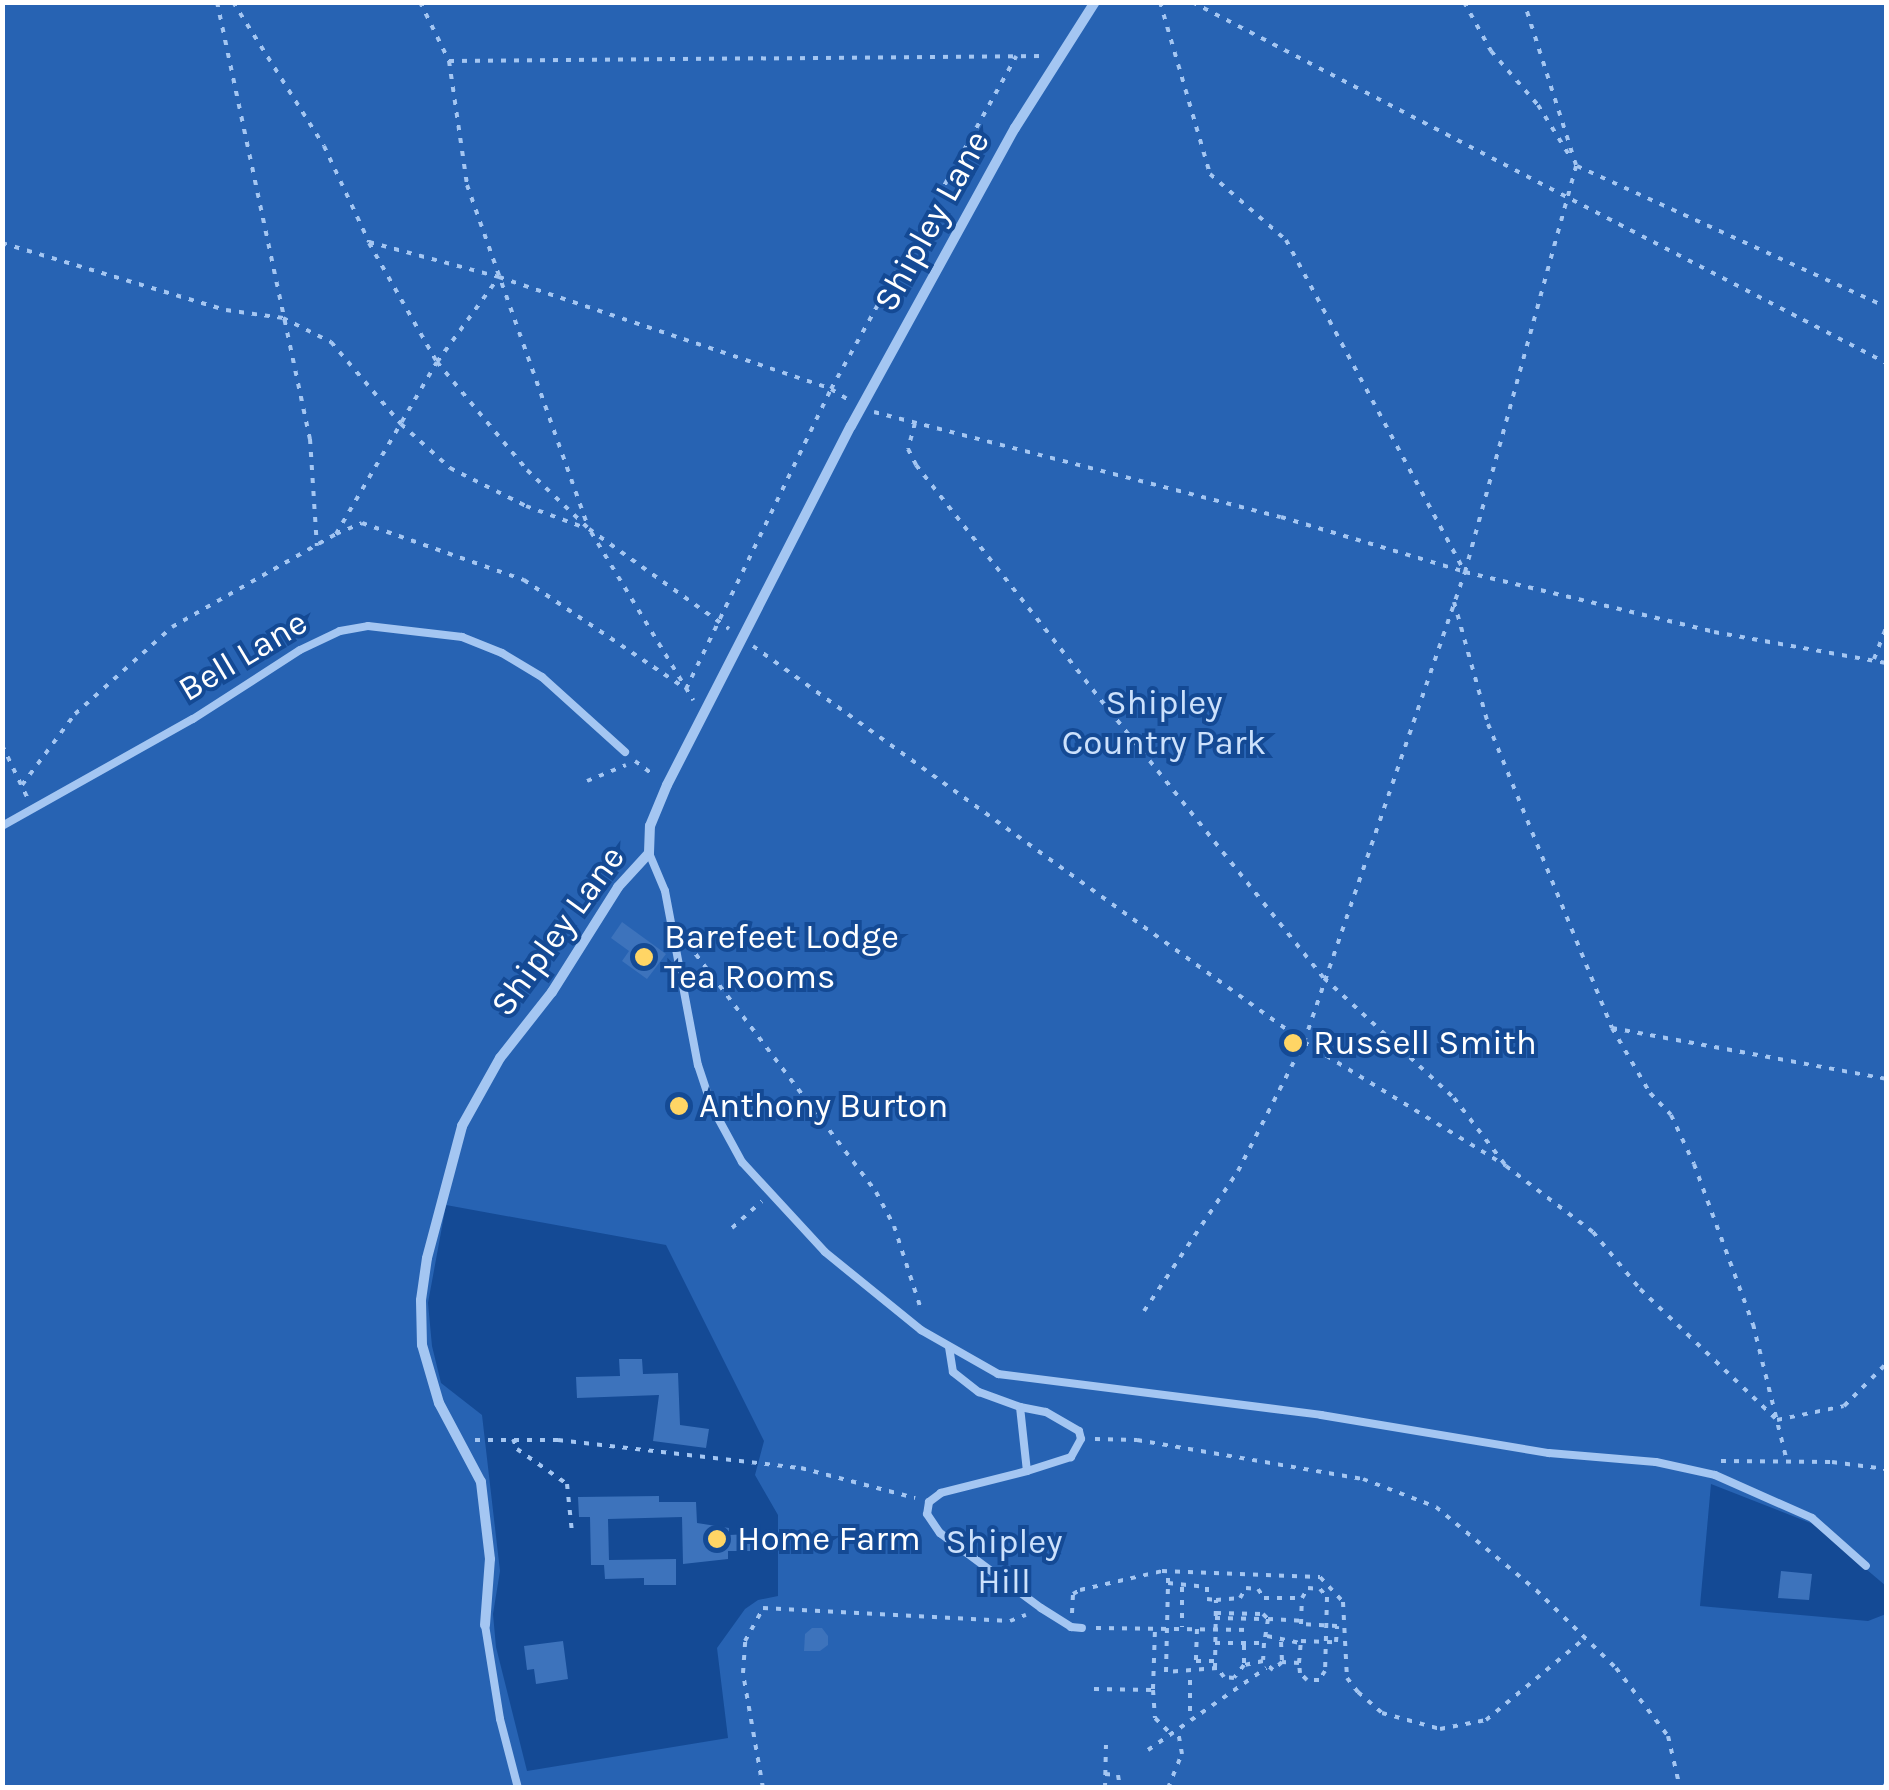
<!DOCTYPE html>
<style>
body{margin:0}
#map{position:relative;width:1889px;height:1790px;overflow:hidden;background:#144a95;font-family:Karla,sans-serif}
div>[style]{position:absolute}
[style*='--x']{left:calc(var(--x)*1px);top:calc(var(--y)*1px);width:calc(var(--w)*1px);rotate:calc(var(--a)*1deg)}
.green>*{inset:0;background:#2763b3}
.building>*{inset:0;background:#3d73bc}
.path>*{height:4px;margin-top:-2px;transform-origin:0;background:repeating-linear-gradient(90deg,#a4c6f2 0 5px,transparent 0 13px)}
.lane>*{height:8px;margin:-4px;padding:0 4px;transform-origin:4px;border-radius:4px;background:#a4c6f2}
.street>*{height:10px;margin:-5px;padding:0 5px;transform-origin:5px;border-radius:5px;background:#a4c6f2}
.dots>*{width:28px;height:28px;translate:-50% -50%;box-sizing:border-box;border:5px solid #144a95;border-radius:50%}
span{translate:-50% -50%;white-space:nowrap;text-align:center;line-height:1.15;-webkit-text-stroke:8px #144a95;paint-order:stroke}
.street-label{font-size:35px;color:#fff}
.park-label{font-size:35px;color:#cce1fc}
.poi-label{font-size:35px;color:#fff}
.left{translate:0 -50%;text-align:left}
.frame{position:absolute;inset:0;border:5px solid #fff;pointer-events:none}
</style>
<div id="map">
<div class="green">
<div style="clip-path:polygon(evenodd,3px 3px,1886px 3px,1886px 1586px,1813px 1524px,1711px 1484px,1700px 1606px,1868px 1621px,1886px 1614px,1886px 1787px,3px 1788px,3px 3px,446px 1205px,666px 1245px,764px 1441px,755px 1475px,778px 1515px,778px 1596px,758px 1600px,745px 1609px,717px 1648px,728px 1738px,527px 1771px,496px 1647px,493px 1614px,500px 1571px,482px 1415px,441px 1383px,432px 1346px,428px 1303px,446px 1205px)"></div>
</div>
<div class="building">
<div style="clip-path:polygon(622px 922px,666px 954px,647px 979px,622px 961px,629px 951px,611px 938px)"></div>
<div style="clip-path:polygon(619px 1359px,642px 1359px,643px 1374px,678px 1373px,680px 1425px,709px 1429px,706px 1448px,653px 1441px,659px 1395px,577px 1398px,576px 1377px,620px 1376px)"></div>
<div style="clip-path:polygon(659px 1496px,659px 1502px,696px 1502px,697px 1523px,729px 1528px,729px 1535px,751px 1534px,751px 1551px,728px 1551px,728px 1559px,683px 1564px,682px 1517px,608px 1519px,609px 1560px,676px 1559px,676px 1585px,644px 1585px,644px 1578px,605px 1579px,604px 1565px,591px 1565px,590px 1517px,579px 1517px,578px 1497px)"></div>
<div style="clip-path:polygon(1781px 1571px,1812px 1574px,1809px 1600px,1778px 1598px)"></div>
<div style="clip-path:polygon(812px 1628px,822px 1628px,828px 1636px,828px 1645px,820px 1651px,804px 1651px,805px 1634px)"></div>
<div style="clip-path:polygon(563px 1641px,568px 1679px,536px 1684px,534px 1669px,527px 1670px,524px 1646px)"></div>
</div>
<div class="path">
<div style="--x:217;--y:2;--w:447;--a:78"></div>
<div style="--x:310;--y:439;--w:107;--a:86.3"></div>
<div style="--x:233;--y:2;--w:170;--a:57.7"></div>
<div style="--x:324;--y:146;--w:106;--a:64.9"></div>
<div style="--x:369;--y:242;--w:135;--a:15.1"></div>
<div style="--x:499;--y:277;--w:350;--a:18.6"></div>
<div style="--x:831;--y:389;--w:19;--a:32"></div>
<div style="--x:420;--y:2;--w:66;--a:63.8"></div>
<div style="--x:449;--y:61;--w:125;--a:81.7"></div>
<div style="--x:467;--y:185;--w:360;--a:70.5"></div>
<div style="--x:1160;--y:2;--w:179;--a:73.8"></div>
<div style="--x:1210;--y:174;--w:101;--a:41"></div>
<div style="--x:1286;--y:240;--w:376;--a:61.7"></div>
<div style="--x:1192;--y:2;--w:782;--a:27.48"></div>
<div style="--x:1464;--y:2;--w:56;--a:61.1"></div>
<div style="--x:1491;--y:51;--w:72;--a:49"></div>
<div style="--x:1538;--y:105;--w:62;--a:58.1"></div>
<div style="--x:449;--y:61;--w:595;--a:-0.48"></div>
<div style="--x:1577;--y:166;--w:340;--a:24.5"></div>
<div style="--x:2;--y:243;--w:234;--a:16.7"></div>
<div style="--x:226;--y:310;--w:58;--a:8"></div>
<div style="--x:283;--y:318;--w:54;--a:26.6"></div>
<div style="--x:331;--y:342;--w:108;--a:49.5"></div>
<div style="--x:401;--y:424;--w:66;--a:41.9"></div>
<div style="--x:450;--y:468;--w:85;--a:26.6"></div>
<div style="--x:526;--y:506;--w:63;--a:20.4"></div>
<div style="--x:369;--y:243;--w:137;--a:60.3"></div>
<div style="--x:437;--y:362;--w:141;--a:50.2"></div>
<div style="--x:527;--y:470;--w:86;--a:43.6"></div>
<div style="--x:589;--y:529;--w:172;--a:35.5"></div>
<div style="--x:874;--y:412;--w:420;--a:14.5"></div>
<div style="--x:1281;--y:517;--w:192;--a:16.6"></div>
<div style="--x:1465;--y:572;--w:256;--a:13.5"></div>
<div style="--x:1714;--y:632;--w:175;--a:10.2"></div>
<div style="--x:915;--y:423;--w:27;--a:105"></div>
<div style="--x:908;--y:449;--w:18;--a:63"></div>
<div style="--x:916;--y:465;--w:312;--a:51.8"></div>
<div style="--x:1109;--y:710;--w:344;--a:51.3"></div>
<div style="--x:1324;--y:978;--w:177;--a:42.7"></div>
<div style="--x:1454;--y:1098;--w:86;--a:52.6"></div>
<div style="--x:1506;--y:1166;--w:109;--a:37.2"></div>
<div style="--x:1593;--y:1232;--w:74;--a:50.5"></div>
<div style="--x:1640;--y:1289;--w:190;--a:43.7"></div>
<div style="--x:1777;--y:1420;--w:68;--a:-11.8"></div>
<div style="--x:1844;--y:1406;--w:59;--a:-45"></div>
<div style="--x:591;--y:532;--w:197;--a:58.7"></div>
<div style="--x:336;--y:534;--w:28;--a:-23"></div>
<div style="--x:362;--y:523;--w:172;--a:19.4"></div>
<div style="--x:524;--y:580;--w:195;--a:33.9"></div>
<div style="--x:686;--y:689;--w:333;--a:-64.2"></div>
<div style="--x:831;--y:389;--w:381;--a:-60.9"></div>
<div style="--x:1454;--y:602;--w:127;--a:74.4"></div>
<div style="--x:1488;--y:724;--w:328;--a:67.8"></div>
<div style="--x:1612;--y:1028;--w:75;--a:59.7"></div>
<div style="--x:1650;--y:1093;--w:30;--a:46"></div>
<div style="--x:1671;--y:1115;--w:54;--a:64.9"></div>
<div style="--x:1694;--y:1164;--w:171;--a:69.8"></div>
<div style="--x:1753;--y:1324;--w:141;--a:76.1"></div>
<div style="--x:753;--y:646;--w:679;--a:35.7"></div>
<div style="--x:1304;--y:1042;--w:237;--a:31.5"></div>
<div style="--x:1874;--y:659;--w:33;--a:-69"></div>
<div style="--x:2;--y:745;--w:60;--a:64.3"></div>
<div style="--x:635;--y:761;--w:25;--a:37"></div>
<div style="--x:587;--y:781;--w:42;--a:-22.3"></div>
<div style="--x:22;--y:785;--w:89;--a:-53.3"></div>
<div style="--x:75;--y:714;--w:130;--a:-41.9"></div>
<div style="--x:172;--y:627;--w:189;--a:-29.6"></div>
<div style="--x:336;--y:534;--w:199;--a:-59.6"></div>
<div style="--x:437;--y:362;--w:105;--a:-53.9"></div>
<div style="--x:688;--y:944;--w:311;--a:52.8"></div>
<div style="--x:876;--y:1192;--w:38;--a:62"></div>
<div style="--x:894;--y:1226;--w:90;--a:72"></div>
<div style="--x:1612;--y:1028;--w:279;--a:10.5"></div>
<div style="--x:732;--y:1228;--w:40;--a:-42"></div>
<div style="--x:1144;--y:1311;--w:169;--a:-56.1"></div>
<div style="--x:1238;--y:1171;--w:145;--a:-62.9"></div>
<div style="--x:1304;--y:1042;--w:497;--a:-71.1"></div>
<div style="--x:1465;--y:572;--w:422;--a:-74.7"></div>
<div style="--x:1576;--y:165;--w:171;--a:-107.7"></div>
<div style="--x:513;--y:1439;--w:11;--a:68"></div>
<div style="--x:517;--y:1449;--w:61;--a:35"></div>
<div style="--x:567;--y:1484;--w:48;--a:84.1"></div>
<div style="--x:1095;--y:1439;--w:42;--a:1.4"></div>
<div style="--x:1137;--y:1440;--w:229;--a:9.8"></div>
<div style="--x:1363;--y:1479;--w:78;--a:21"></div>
<div style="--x:1436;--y:1507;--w:130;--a:39.7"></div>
<div style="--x:1536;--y:1590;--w:112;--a:44.3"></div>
<div style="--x:1616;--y:1668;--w:86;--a:52.6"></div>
<div style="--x:1668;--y:1736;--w:53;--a:77"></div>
<div style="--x:475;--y:1440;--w:83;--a:0"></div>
<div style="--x:558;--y:1440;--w:245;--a:6.6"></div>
<div style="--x:801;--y:1468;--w:118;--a:14.7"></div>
<div style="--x:1721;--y:1461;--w:111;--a:0.5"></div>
<div style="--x:1832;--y:1462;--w:54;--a:7.4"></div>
<div style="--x:1168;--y:1583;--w:39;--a:6"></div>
<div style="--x:1207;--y:1587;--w:12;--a:90"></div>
<div style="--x:1207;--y:1599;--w:9;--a:6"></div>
<div style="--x:1216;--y:1600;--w:24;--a:-5"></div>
<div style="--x:1240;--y:1598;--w:12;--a:-59"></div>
<div style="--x:1246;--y:1588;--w:12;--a:5"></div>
<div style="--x:1258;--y:1589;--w:11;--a:56"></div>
<div style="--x:1264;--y:1598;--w:38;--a:0"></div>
<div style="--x:1302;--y:1598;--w:12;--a:-59"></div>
<div style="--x:1308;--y:1588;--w:12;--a:5"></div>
<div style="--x:1320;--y:1589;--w:11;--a:49"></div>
<div style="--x:1327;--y:1597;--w:74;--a:91.5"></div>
<div style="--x:1325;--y:1671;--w:11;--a:124"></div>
<div style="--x:1319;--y:1680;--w:12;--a:180"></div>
<div style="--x:1307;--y:1680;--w:10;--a:-135"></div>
<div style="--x:1300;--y:1673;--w:10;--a:-96"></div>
<div style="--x:1299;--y:1663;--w:17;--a:-177"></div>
<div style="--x:1282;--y:1662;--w:12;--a:138"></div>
<div style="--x:1273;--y:1670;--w:13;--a:-138"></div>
<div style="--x:1263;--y:1661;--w:19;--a:168"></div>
<div style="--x:1244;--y:1665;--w:16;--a:128"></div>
<div style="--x:1234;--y:1678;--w:10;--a:-174"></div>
<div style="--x:1224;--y:1677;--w:11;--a:-128"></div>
<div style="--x:1217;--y:1668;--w:51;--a:175.5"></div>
<div style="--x:1166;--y:1672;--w:89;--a:-88.7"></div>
<div style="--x:1168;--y:1583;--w:10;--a:-90"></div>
<div style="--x:1182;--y:1587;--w:40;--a:90"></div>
<div style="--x:1072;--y:1613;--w:19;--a:-87"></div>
<div style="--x:1073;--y:1594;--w:8;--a:-30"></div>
<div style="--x:1080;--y:1590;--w:84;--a:-13"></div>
<div style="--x:1162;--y:1571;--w:158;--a:2.2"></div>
<div style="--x:1320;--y:1577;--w:34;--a:47"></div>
<div style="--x:1343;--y:1602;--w:76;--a:87"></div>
<div style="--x:1347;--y:1678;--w:18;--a:52"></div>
<div style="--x:1358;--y:1692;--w:32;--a:41"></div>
<div style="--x:1382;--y:1713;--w:60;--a:15.4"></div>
<div style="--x:1440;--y:1729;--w:47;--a:-11.1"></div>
<div style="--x:1486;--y:1720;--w:127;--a:-39.6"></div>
<div style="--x:1216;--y:1613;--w:47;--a:1.2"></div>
<div style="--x:1263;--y:1614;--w:7;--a:45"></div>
<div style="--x:1268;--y:1619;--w:24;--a:99"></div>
<div style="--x:1215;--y:1618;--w:48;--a:1.2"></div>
<div style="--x:1268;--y:1619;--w:33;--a:3"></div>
<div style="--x:1096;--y:1628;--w:155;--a:0.7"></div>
<div style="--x:1197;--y:1629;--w:32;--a:92"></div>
<div style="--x:1196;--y:1661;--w:19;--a:0"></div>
<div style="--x:1267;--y:1636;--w:35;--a:12"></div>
<div style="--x:1281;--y:1642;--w:20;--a:87"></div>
<div style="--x:1215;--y:1643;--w:49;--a:0"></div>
<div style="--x:1264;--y:1643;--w:17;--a:93"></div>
<div style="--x:1244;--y:1663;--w:20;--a:-90"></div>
<div style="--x:1299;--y:1663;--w:22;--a:-85"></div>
<div style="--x:1301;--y:1641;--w:35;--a:2"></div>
<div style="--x:1336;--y:1642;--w:16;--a:-86"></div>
<div style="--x:1337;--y:1626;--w:36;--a:-177"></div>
<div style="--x:1301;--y:1624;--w:26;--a:-88"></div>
<div style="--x:1215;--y:1668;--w:68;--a:-89.2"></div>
<div style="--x:1094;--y:1689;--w:59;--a:1"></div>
<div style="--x:1153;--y:1690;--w:28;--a:86"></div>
<div style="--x:1155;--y:1718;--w:23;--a:45"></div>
<div style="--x:1153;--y:1689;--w:60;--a:-88.1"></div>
<div style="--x:1190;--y:1711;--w:39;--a:-90"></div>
<div style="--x:1148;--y:1750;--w:144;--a:-34.8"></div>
<div style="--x:1105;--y:1774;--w:13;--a:4"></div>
<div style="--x:1118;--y:1775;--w:13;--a:81"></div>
<div style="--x:763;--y:1788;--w:117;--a:-99.9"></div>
<div style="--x:743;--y:1673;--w:32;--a:-86"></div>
<div style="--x:745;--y:1641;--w:38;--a:-61"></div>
<div style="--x:763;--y:1608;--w:247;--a:3"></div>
<div style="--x:1010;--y:1621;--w:17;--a:-21"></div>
<div style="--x:1105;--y:1788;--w:43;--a:-88.7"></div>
<div style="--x:1168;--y:1788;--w:37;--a:-68"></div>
<div style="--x:1182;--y:1754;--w:23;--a:-100"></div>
<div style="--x:1883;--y:1788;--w:5;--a:-53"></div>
</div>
<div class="lane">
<div style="--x:2;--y:826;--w:219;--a:-29.3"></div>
<div style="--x:193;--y:719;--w:127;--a:-32.8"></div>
<div style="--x:300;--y:650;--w:44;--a:-25.4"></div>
<div style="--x:340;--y:631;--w:28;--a:-10"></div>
<div style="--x:368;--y:626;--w:95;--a:6.7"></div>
<div style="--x:462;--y:637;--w:43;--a:21.8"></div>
<div style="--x:502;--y:653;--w:47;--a:31"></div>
<div style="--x:542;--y:677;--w:112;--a:42.1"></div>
<div style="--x:649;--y:853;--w:41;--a:67.2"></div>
<div style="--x:665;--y:891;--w:177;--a:79.3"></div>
<div style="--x:698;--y:1065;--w:44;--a:71.6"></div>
<div style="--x:712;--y:1107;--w:63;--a:61.4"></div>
<div style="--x:742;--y:1162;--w:122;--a:47.3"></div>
<div style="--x:825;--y:1252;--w:124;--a:39.1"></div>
<div style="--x:921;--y:1330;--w:89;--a:29.7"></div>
<div style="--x:998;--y:1374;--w:326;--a:7.2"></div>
<div style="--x:1321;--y:1415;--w:231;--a:9.5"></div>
<div style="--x:1549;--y:1453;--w:107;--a:4.8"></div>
<div style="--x:1656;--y:1462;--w:60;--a:12.4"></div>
<div style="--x:1715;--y:1475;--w:106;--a:23.9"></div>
<div style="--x:1812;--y:1518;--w:72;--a:41.6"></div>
<div style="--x:949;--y:1347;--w:25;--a:81"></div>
<div style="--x:953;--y:1372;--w:33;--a:38"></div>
<div style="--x:979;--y:1392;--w:44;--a:20.1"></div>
<div style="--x:1020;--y:1407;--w:64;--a:83.8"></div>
<div style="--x:1027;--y:1471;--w:89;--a:165.7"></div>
<div style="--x:941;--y:1493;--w:15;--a:143"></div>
<div style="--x:929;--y:1502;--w:12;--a:99"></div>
<div style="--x:927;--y:1514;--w:23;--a:56"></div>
<div style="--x:940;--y:1533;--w:126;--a:36.6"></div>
<div style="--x:1041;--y:1608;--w:36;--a:32"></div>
<div style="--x:1071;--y:1627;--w:11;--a:5"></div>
<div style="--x:1020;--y:1407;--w:26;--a:11"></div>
<div style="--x:1046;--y:1412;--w:38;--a:30"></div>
<div style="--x:1079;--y:1431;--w:8;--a:76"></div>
<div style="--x:1081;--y:1439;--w:21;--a:119"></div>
<div style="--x:1071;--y:1457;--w:46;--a:162.3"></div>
<div style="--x:485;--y:1625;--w:95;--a:80.9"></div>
<div style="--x:500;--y:1719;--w:71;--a:75.4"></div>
</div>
<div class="street">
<div style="--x:485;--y:1625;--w:66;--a:-85.7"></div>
<div style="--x:490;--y:1559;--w:78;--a:-96.7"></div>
<div style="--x:481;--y:1482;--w:89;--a:-118"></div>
<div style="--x:439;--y:1403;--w:60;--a:-106.3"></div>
<div style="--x:422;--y:1345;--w:45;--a:-91.3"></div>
<div style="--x:421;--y:1300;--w:42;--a:-81.9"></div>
<div style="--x:427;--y:1258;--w:137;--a:-75.1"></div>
<div style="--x:462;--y:1126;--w:78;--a:-60.8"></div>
<div style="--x:500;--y:1058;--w:84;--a:-51.8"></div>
<div style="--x:552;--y:992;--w:124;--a:-57.8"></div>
<div style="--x:618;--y:887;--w:46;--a:-47.6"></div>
<div style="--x:649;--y:853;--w:27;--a:-88"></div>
<div style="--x:650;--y:826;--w:44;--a:-67.5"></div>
<div style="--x:667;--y:785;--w:403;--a:-62.9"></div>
<div style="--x:851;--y:426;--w:340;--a:-61.2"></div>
<div style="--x:1015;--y:128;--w:149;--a:-57.6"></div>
</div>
<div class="dots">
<div style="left:644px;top:957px;background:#ffd565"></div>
<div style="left:1293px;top:1043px;background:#ffd565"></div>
<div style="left:679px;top:1106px;background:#ffd565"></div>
<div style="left:717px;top:1539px;background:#ffd565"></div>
</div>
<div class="street-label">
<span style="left:932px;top:221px;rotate:-61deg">Shipley Lane</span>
<span style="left:243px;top:656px;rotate:-31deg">Bell Lane</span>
<span style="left:558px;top:931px;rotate:-54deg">Shipley Lane</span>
</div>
<div class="park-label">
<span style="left:1164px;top:723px">Shipley<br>Country Park</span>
<span style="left:1004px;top:1562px">Shipley<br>Hill</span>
</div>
<div class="poi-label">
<span class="left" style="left:664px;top:957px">Barefeet Lodge<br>Tea Rooms</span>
<span class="left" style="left:1313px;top:1043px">Russell Smith</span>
<span class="left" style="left:699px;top:1106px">Anthony Burton</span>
<span class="left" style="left:737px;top:1539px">Home Farm</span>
</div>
<div class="frame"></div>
</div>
